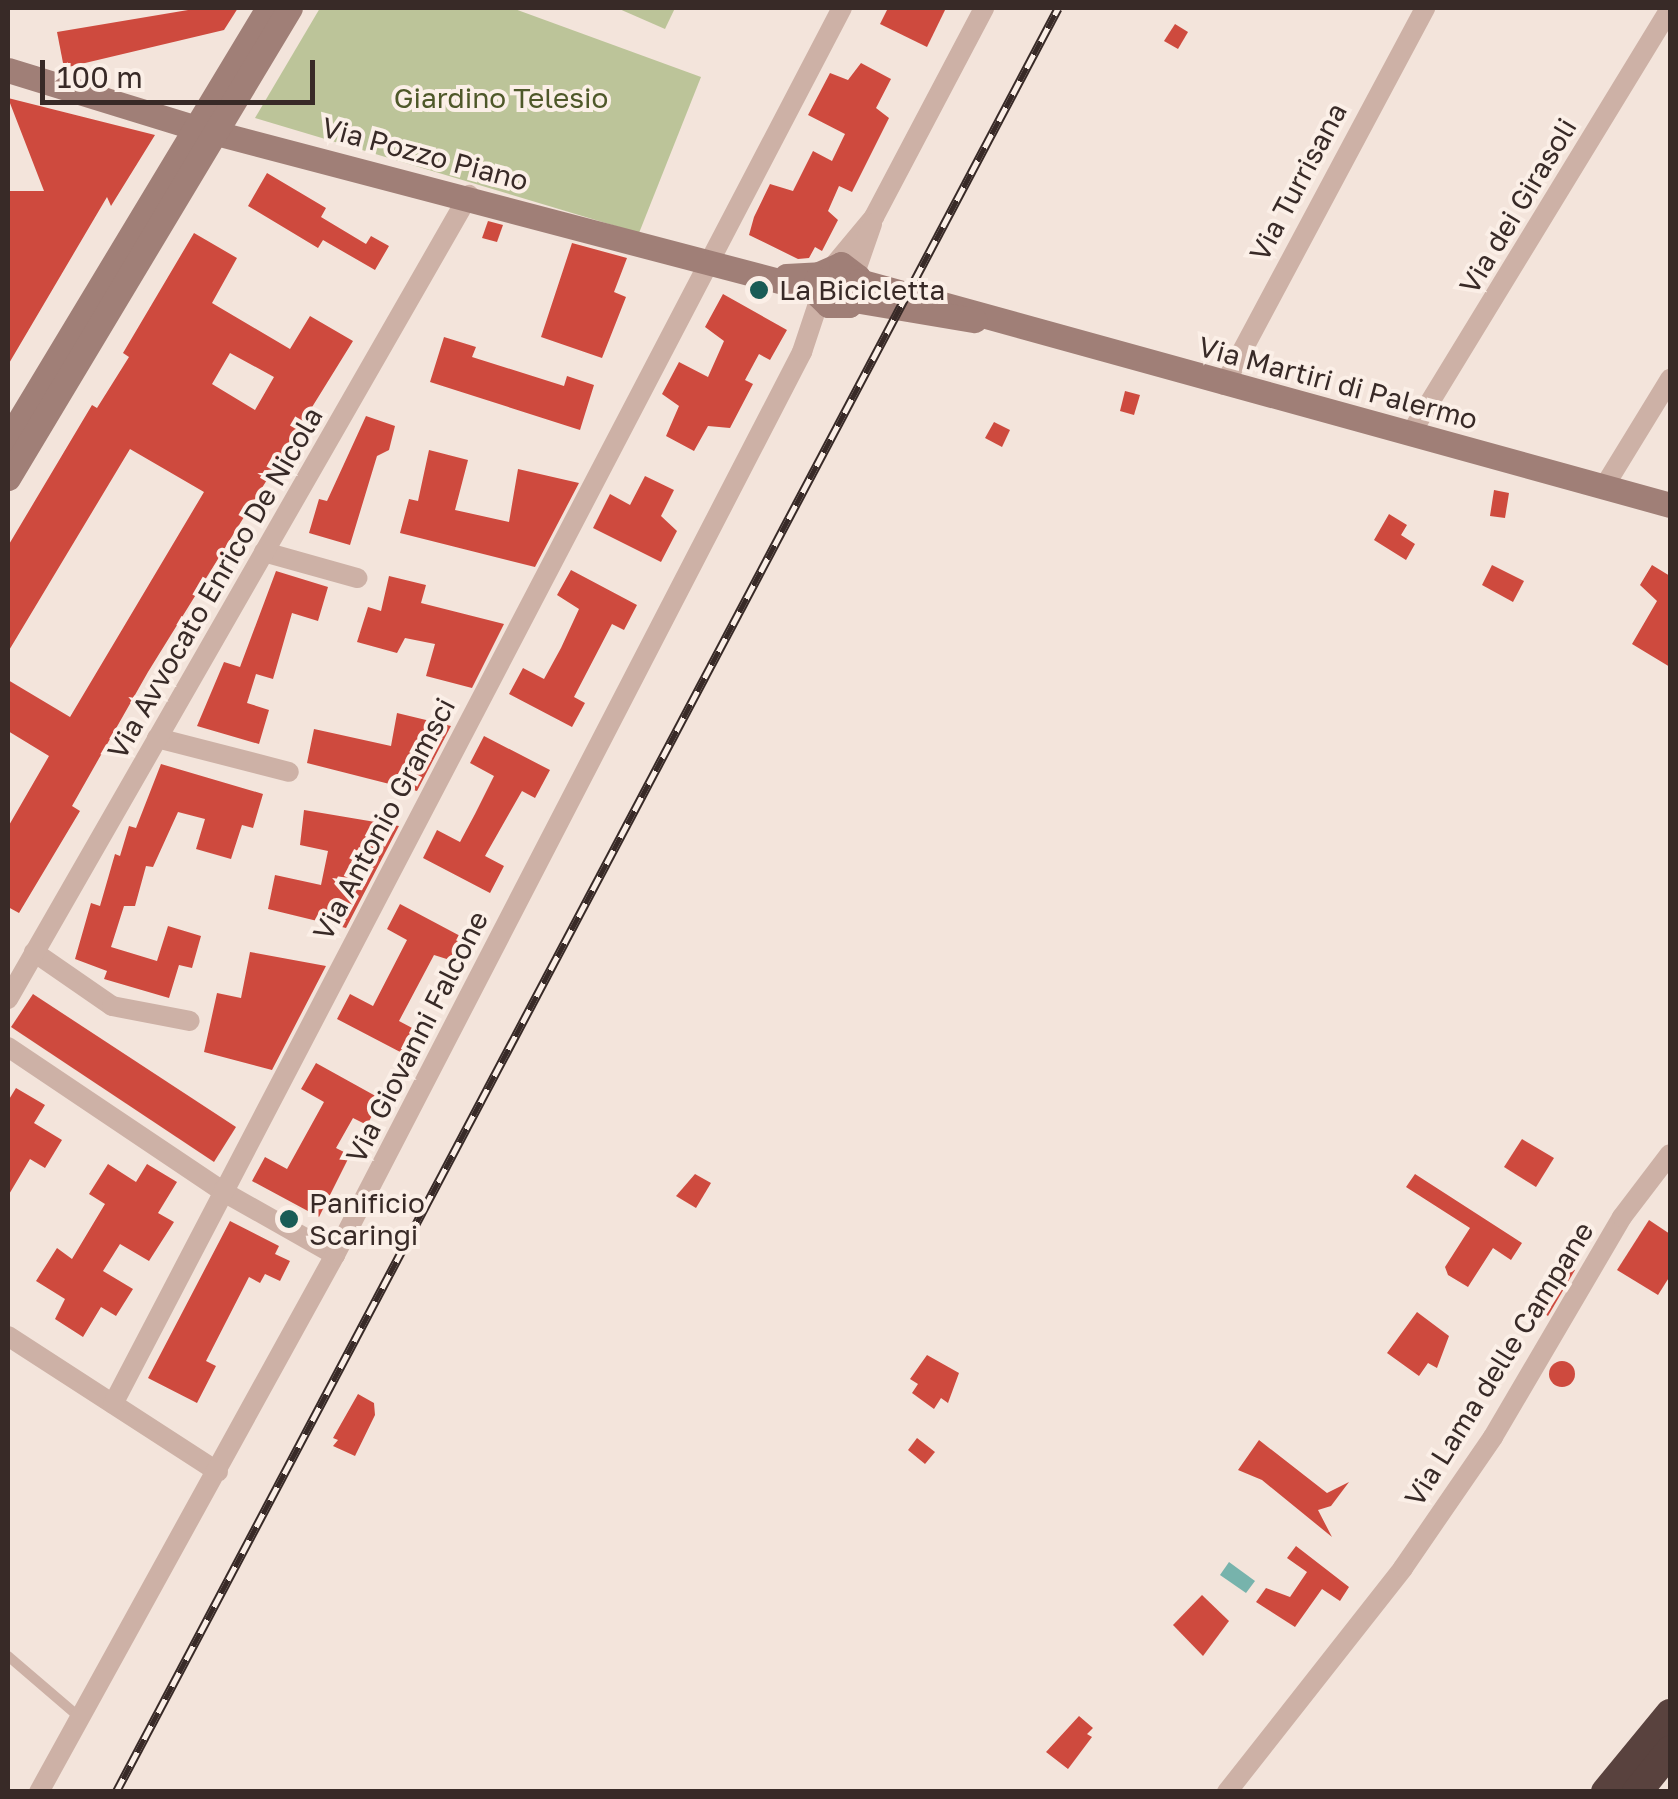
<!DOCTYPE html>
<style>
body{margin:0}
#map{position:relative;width:1678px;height:1799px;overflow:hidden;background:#f3e4db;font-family:"Golos Text",sans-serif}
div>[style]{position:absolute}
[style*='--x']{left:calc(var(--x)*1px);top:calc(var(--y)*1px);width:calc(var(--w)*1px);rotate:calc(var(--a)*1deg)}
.green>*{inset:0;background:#bcc499}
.water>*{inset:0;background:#77b3ac}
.building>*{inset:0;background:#ce4a3e}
.round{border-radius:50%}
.lane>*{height:10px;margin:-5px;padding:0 5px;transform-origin:5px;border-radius:5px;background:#cdb1a6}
.street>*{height:20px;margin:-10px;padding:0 10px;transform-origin:10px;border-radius:10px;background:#cdb1a6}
.secondary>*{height:25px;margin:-12.5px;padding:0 12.5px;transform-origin:12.5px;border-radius:12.5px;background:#a07f77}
.highway>*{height:30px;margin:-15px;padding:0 15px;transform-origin:15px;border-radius:15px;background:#59423e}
.rail>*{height:9px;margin-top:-4.5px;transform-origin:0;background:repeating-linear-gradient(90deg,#fbefe7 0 15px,#382a27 0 30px);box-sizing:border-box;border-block:2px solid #382a27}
.dots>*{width:28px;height:28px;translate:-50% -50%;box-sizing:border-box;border:5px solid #fbefe7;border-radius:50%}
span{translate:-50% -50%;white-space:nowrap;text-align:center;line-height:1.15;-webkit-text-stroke:8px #fbefe7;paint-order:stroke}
.park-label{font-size:28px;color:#4e5829}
.street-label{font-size:28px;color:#382a27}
.poi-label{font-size:28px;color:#382a27}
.left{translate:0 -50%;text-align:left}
.frame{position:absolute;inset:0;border:10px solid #382a27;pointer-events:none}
.scale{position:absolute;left:40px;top:60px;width:275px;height:45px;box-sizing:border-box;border:5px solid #382a27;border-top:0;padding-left:12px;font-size:30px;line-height:35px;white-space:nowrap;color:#382a27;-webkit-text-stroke:8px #fbefe7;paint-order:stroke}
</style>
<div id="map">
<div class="green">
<div style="clip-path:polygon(320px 8px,512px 8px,701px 77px,639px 233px,255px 118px)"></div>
<div style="clip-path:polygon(617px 8px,675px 8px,665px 29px)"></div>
</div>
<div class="water">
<div style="clip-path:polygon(1229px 1562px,1255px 1581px,1246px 1593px,1220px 1575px)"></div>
</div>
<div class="building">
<div style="clip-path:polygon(200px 8px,238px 8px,224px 30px,64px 68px,57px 32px)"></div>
<div style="clip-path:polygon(888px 8px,946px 8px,927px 47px,880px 24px)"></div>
<div style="clip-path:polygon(1175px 24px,1188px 32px,1178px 49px,1164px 41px)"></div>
<div style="clip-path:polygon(861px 63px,891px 79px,876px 108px,889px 118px,852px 192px,839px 186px,828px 211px,838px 220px,822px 251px,815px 247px,809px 258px,798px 259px,749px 235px,754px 217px,770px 184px,793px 191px,813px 151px,832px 161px,845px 134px,808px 115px,830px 73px,848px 80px)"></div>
<div style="clip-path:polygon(8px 98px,155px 135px,111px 206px,107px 197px,8px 365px,8px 191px,44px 191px)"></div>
<div style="clip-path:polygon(267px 173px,326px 208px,321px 217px,366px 244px,371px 236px,389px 246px,375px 270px,323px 240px,318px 248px,248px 206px)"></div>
<div style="clip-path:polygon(488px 221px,503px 225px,497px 242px,482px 238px)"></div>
<div style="clip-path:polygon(evenodd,194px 233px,237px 258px,212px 303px,290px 349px,310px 316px,353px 341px,148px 672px,72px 806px,80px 811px,19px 913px,8px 907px,8px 827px,49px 756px,8px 731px,8px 680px,70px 717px,204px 492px,130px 449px,8px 652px,8px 546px,92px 405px,97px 408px,129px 357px,123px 353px,194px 233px,230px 353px,274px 377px,255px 410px,212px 384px,230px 353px)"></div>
<div style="clip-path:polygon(572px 243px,627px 258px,614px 292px,626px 297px,602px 358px,541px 337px)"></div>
<div style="clip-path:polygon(723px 294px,787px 330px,770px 360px,759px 354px,745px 380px,753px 384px,730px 428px,708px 426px,694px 451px,666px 436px,679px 406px,662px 394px,679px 362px,708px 377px,724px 341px,705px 327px)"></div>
<div style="clip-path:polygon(444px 337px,476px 347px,472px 357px,564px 386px,567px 376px,594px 385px,580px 430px,430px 382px)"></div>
<div style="clip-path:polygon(1125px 391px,1140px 395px,1134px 415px,1120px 411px)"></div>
<div style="clip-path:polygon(366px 416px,395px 426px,389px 450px,377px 456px,350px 545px,309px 533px,319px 499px,327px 501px)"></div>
<div style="clip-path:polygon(994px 422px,1010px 430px,1002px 447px,985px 438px)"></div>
<div style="clip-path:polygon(429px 450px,468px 460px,455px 510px,509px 522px,518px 469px,579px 483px,535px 567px,400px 533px,409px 499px,418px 501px)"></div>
<div style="clip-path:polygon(645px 476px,674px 490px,661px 516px,677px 531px,661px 562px,593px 528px,610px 494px,630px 505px)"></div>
<div style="clip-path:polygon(1494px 490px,1509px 493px,1505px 518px,1490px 516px)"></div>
<div style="clip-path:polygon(1389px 514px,1407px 525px,1401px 535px,1415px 544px,1406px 560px,1374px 540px)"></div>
<div style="clip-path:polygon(1492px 565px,1524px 581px,1513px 602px,1482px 585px)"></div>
<div style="clip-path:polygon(1652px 565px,1670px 576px,1670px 667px,1632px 644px,1657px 601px,1640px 585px)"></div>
<div style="clip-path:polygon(571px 570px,637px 605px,624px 630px,612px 624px,574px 697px,585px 703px,572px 727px,509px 694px,523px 668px,544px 679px,561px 648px,579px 609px,557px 595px)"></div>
<div style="clip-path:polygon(276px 571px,328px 587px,318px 621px,292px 613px,273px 679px,256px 674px,247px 703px,269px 710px,259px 744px,197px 726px,224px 662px,240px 667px)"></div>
<div style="clip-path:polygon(389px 576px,426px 585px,421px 603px,504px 624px,472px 688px,426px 676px,435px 644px,405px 638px,397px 653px,357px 642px,368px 607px,381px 611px)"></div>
<div style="clip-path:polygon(397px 713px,451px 726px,417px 791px,307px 763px,314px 729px,391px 746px)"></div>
<div style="clip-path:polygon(484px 736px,550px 770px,535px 798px,522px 791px,485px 856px,504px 866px,490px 893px,423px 858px,437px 830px,460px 842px,475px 814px,494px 776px,470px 763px)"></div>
<div style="clip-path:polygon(161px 764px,263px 794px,253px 828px,242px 825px,231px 859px,196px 849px,205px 819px,178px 812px,153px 867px,146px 866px,135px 906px,124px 906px,111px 947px,157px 961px,168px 926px,201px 936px,192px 968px,179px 965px,169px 998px,104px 979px,107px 971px,75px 959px,91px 903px,100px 906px,115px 854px,120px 856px,129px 826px,136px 828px)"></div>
<div style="clip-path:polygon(304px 810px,399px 826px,346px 928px,268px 909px,275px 875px,321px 885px,328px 851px,300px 845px)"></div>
<div style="clip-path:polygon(400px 904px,464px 938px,453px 961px,434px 955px,399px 1021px,416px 1030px,404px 1054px,337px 1019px,350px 994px,373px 1006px,407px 940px,387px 929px)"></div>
<div style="clip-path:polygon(250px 952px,326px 966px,272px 1070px,204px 1052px,217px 993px,241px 998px)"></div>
<div style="clip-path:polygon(33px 994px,236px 1127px,214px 1162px,11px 1027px)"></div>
<div style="clip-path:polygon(316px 1063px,381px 1099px,367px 1125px,353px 1118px,336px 1148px,350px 1155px,319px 1217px,252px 1181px,265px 1157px,287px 1169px,324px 1102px,301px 1089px)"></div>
<div style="clip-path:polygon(16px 1088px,45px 1105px,34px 1123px,62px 1140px,45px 1168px,30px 1159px,8px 1196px,8px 1101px)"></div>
<div style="clip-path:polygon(1522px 1139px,1554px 1158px,1536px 1187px,1504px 1167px)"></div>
<div style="clip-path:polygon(108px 1164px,136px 1182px,147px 1164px,177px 1182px,158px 1213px,174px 1222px,149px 1261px,120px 1244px,103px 1271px,133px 1289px,116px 1316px,101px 1307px,83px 1337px,55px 1319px,65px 1299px,36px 1281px,57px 1248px,72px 1259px,105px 1204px,89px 1194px)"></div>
<div style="clip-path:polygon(695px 1174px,711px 1183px,696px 1208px,676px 1196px)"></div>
<div style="clip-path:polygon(1415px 1174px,1522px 1243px,1511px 1260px,1493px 1248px,1468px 1287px,1448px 1275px,1445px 1267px,1470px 1228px,1406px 1187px)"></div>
<div style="clip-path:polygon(1649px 1220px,1670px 1234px,1670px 1276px,1658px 1295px,1617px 1270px)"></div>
<div style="clip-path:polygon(230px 1221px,279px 1246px,275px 1254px,290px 1261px,280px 1281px,265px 1274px,260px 1283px,249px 1277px,206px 1361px,216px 1366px,197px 1403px,148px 1378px)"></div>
<div style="clip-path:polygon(1568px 1266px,1575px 1270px,1548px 1316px,1541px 1311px)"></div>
<div style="clip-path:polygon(1417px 1312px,1449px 1336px,1437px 1368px,1428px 1363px,1419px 1376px,1387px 1353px)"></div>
<div style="clip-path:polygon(927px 1355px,959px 1373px,948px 1403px,941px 1398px,934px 1409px,912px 1393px,918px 1384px,910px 1379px)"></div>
<div class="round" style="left:1549px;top:1361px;width:26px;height:26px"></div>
<div style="clip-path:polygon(358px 1394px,374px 1403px,375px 1415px,355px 1456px,333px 1446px,338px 1440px,333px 1438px)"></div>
<div style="clip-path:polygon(917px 1438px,935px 1452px,925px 1464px,908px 1450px)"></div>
<div style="clip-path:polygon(1259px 1440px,1327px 1493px,1349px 1482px,1331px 1506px,1318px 1510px,1332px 1537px,1262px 1480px,1238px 1470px)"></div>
<div style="clip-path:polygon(1296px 1546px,1349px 1587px,1340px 1601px,1322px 1589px,1295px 1627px,1256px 1602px,1266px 1588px,1290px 1597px,1307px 1572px,1287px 1558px)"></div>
<div style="clip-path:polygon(1202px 1595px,1229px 1621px,1203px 1656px,1173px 1625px)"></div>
<div style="clip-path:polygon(1079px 1716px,1093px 1728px,1087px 1734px,1092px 1737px,1068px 1769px,1046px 1752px)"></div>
</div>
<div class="lane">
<div style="--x:8;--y:1656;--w:92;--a:40.6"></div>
</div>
<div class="street">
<div style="--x:835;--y:264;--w:61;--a:-50.3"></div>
<div style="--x:874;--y:217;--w:236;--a:-62.2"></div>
<div style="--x:855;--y:273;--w:52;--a:-70.9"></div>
<div style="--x:1224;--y:385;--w:427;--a:-61.9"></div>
<div style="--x:1411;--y:433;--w:498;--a:-58.6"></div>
<div style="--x:1607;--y:482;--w:121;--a:-58.5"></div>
<div style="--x:264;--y:552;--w:97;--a:15.6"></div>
<div style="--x:157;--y:738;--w:136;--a:14.4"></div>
<div style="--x:34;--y:952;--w:95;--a:34.7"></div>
<div style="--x:112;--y:1006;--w:79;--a:10.9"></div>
<div style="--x:8;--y:999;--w:927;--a:-60.17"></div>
<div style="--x:8;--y:1047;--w:258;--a:33.9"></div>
<div style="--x:222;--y:1191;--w:130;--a:29.5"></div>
<div style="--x:8;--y:1336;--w:250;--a:32.9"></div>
<div style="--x:113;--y:1404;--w:1575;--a:-62.43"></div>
<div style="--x:39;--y:1792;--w:613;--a:-61.14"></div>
<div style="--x:335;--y:1255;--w:1017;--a:-62.65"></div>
<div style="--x:802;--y:352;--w:57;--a:-71.6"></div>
<div style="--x:1227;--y:1792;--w:285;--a:-51.8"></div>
<div style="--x:1403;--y:1568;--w:159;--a:-55.5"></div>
<div style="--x:1493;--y:1437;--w:255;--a:-59.6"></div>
<div style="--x:1622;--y:1217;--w:79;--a:-52.7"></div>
</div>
<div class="secondary">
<div style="--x:8;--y:70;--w:198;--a:17.1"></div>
<div style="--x:197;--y:128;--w:641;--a:14.73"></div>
<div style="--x:786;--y:276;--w:33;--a:-3"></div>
<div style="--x:819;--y:274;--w:24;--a:-24"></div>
<div style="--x:841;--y:264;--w:21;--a:37"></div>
<div style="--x:858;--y:277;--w:17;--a:90"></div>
<div style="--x:858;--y:294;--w:14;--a:129"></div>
<div style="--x:849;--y:305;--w:21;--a:180"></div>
<div style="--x:828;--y:305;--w:14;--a:-135"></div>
<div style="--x:818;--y:295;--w:16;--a:-94"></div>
<div style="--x:859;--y:281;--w:841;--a:15.44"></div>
<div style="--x:854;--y:300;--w:122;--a:9.5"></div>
<div style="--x:8;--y:439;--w:503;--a:-58.9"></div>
<div style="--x:8;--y:478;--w:548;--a:-59.04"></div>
</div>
<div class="highway">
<div style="--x:1606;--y:1792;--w:101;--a:-50.6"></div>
<div style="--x:1637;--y:1792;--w:53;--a:-51.2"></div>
</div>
<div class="rail">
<div style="--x:116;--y:1792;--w:2017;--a:-62.16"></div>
</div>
<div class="dots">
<div style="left:759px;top:290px;background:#1a5c56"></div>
<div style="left:289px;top:1219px;background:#1a5c56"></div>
</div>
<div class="park-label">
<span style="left:501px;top:98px">Giardino Telesio</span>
</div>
<div class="street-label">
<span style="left:425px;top:154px;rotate:15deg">Via Pozzo Piano</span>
<span style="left:1298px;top:182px;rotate:-62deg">Via Turrisana</span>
<span style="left:1518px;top:206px;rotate:-59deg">Via dei Girasoli</span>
<span style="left:1338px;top:383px;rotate:15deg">Via Martiri di Palermo</span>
<span style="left:215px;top:583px;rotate:-60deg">Via Avvocato Enrico De Nicola</span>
<span style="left:384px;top:819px;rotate:-62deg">Via Antonio Gramsci</span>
<span style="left:417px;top:1037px;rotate:-63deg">Via Giovanni Falcone</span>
<span style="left:1499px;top:1364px;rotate:-58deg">Via Lama delle Campane</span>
</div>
<div class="poi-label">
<span class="left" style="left:779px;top:290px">La Bicicletta</span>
<span class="left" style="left:309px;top:1219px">Panificio<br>Scaringi</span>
</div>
<div class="frame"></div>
<div class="scale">100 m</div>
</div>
